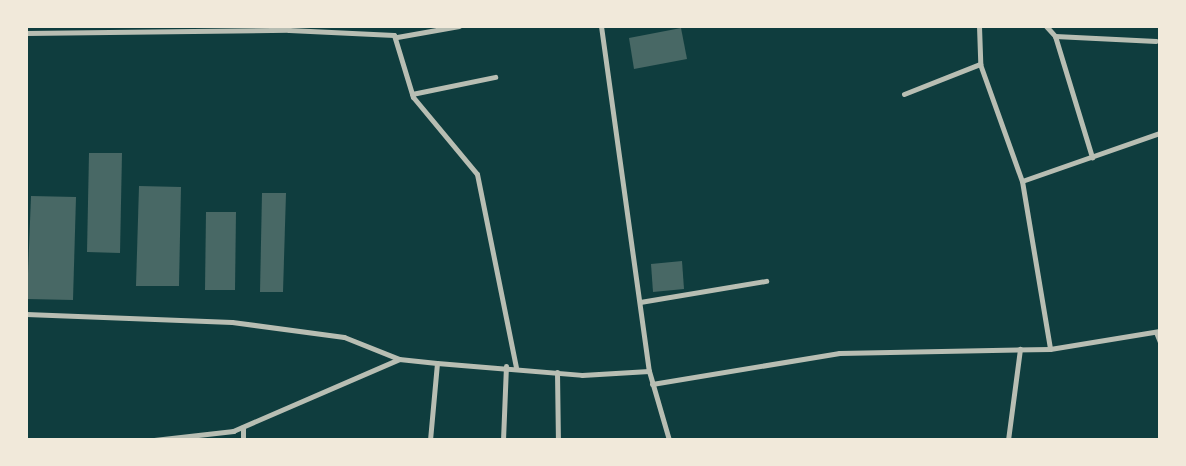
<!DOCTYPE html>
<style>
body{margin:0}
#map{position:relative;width:1186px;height:466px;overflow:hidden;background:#0f3d3e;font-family:Jost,sans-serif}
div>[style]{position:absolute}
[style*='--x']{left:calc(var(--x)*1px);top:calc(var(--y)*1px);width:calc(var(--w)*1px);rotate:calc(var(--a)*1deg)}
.building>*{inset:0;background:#486865}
.minor>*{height:5px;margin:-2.5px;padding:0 2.5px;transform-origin:2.5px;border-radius:2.5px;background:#b8beb3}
span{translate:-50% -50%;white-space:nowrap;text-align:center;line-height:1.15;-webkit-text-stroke:4px #f1e9da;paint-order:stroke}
.frame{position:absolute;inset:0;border:28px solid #f1e9da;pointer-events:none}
</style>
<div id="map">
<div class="building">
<div style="clip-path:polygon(681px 28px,687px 59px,634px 69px,629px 38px)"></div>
<div style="clip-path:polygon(89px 153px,122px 153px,120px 253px,87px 252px)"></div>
<div style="clip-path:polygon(139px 186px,181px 187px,179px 286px,136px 286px)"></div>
<div style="clip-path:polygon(262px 193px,286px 193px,283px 292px,260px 292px)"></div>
<div style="clip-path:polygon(31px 196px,76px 197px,73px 300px,27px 299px)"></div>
<div style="clip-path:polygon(206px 212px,236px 212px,235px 290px,205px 290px)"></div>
<div style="clip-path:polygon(682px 261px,684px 289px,653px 292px,651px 264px)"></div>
</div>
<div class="minor">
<div style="--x:601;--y:26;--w:348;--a:82.1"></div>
<div style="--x:649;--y:371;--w:72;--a:73.8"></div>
<div style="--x:979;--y:26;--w:38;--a:88"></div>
<div style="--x:980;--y:64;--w:124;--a:70.3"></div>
<div style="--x:1022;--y:181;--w:170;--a:80.5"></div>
<div style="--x:1046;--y:26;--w:13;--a:48"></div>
<div style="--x:1055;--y:36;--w:127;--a:73"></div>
<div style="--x:26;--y:33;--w:263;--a:-0.7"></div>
<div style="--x:289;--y:30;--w:105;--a:2.7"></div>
<div style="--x:394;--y:35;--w:65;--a:73"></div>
<div style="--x:413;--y:97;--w:100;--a:50.3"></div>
<div style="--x:477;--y:174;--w:197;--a:78.6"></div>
<div style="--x:1055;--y:36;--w:101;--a:2.8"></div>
<div style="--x:397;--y:37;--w:63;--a:-10.1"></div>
<div style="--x:412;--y:94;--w:85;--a:-11.6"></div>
<div style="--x:904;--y:94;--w:82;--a:-21.5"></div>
<div style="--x:1022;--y:181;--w:146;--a:-19.2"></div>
<div style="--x:640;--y:302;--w:128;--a:-9.5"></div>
<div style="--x:26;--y:314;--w:206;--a:2.2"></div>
<div style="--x:232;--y:322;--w:113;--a:7.6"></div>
<div style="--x:344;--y:337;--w:59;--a:21.8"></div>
<div style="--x:399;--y:359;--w:38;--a:6"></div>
<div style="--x:437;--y:363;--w:145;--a:4.7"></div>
<div style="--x:582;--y:375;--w:67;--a:-3.4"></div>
<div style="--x:1156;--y:332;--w:11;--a:68"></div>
<div style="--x:557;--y:372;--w:68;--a:89.2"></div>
<div style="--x:652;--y:384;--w:190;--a:-9.4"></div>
<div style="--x:839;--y:353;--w:211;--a:-1.1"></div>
<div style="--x:1050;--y:349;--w:111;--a:-9.3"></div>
<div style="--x:243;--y:427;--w:13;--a:90"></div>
<div style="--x:154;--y:440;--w:80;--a:-6.5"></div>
<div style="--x:233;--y:431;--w:181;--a:-23.4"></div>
<div style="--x:430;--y:440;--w:77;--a:-84.8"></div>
<div style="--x:503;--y:440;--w:74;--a:-87.7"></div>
<div style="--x:1008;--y:440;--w:92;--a:-82.5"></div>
</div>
<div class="frame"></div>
</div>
